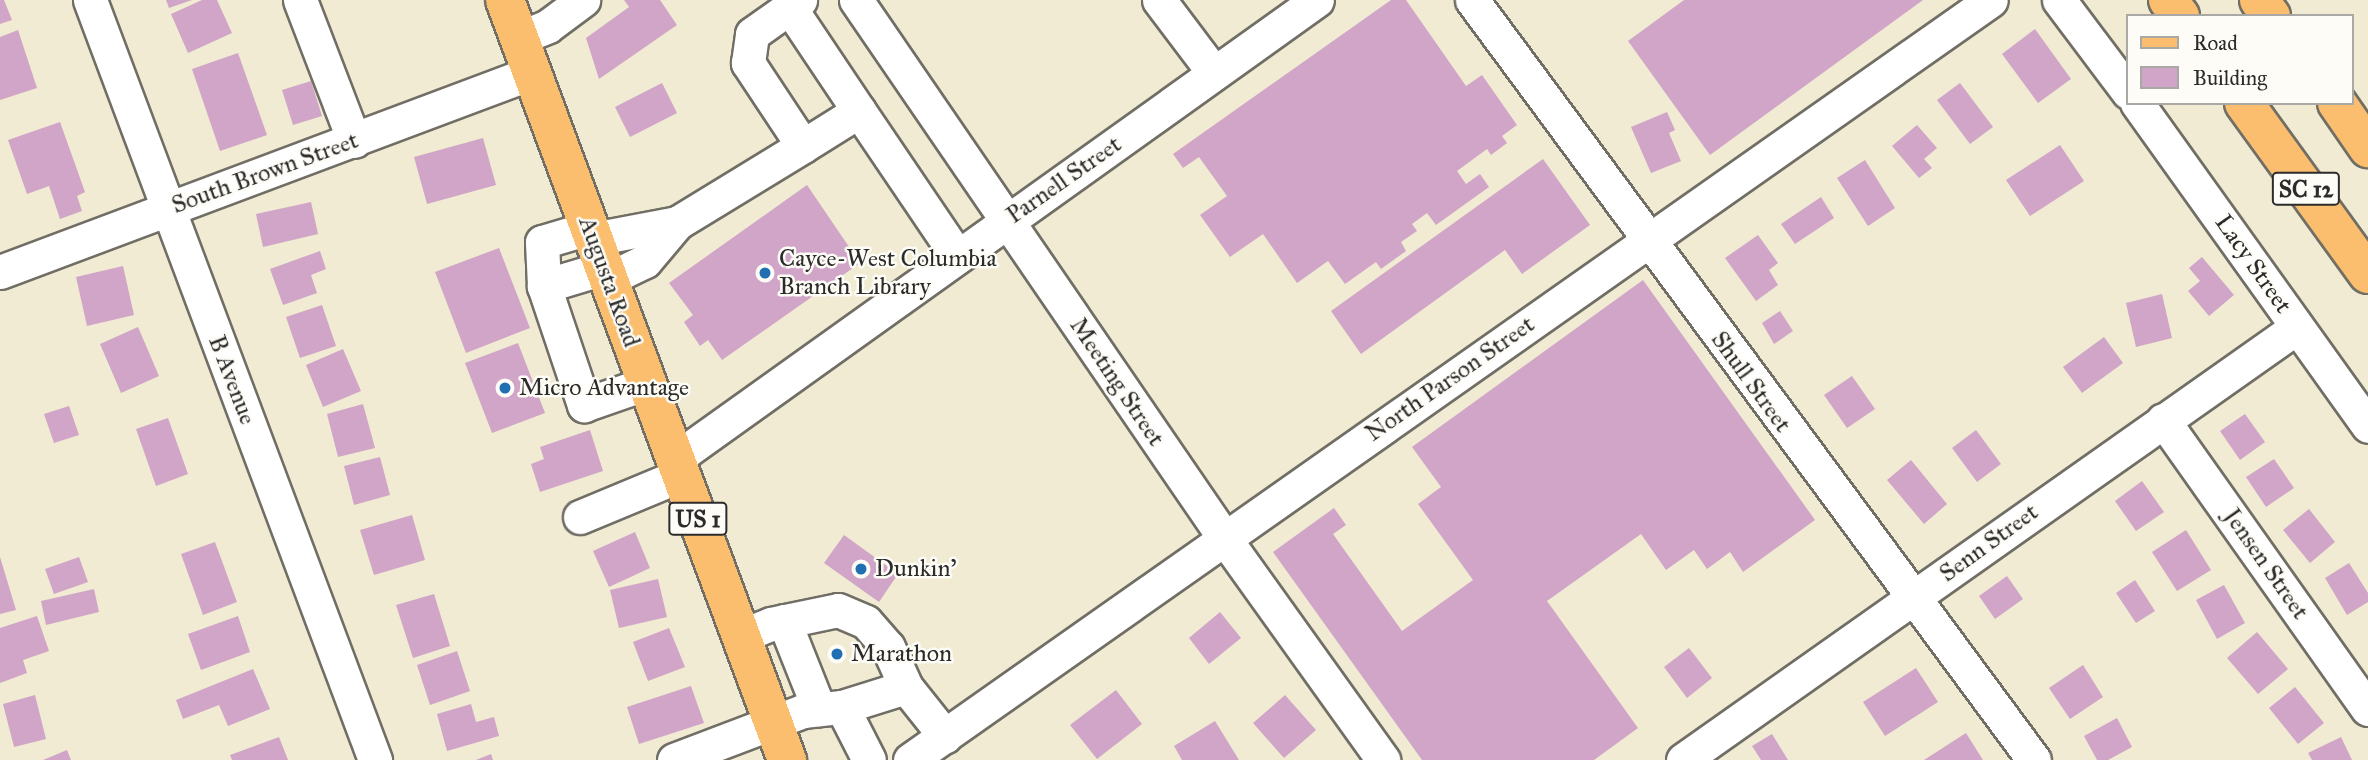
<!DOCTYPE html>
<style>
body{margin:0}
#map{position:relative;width:2368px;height:760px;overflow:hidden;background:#f0ebd2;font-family:"IM FELL Great Primer",serif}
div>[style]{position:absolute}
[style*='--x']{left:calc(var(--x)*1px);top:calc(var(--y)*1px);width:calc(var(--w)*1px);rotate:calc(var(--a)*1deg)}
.building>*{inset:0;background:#d0a5c7}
.roads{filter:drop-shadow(2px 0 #706e65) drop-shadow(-2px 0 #706e65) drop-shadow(0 2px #706e65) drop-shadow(0 -2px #706e65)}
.minor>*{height:33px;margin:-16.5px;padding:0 16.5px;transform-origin:16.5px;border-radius:16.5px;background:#fff}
.major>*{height:38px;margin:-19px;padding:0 19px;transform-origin:19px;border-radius:19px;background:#fabe6e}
.highway>*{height:38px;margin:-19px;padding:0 19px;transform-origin:19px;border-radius:19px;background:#fabe6e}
.dots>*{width:19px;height:19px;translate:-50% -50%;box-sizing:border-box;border:4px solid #fdfcf7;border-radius:50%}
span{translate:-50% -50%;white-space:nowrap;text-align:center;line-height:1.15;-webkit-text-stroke:5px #fdfcf7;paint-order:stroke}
.shield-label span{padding:2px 5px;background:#fdfcf7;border:2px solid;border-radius:5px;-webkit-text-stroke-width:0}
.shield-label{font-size:23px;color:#2b2b2b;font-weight:700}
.street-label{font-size:24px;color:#2b2b2b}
.poi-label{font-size:24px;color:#2b2b2b}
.left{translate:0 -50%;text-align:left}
.legend{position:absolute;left:2126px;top:14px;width:228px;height:91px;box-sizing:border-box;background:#fdfcf7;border:2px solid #a9a8a5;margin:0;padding:9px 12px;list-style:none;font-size:21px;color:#2b2b2b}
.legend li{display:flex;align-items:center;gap:14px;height:35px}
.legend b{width:35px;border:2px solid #a9a8a5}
</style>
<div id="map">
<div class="building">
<div style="clip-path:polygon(0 0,4px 0,12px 20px,0 24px)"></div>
<div style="clip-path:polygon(166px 0,192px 0,169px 8px)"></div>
<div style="clip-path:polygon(202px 0,217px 0,232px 33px,188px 53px,171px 14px)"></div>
<div style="clip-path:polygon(624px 0,660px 0,677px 25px,599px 79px,586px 38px,629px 7px)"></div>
<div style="clip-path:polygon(1391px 0,1406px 0,1466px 86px,1482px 75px,1517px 125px,1502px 136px,1507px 143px,1491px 155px,1487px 149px,1457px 171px,1466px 184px,1480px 174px,1489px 187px,1436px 225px,1427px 213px,1412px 224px,1417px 231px,1401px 242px,1406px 251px,1381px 269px,1376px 262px,1345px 284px,1328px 261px,1297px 283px,1263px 234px,1230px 257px,1200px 215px,1227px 196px,1199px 157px,1183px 168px,1173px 154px)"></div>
<div style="clip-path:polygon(1684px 0,1923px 0,1710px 155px,1628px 41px)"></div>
<div style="clip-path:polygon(2035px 29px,2071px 79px,2038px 103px,2002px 54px)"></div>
<div style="clip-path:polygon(18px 30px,37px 88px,0 100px,0 37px)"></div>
<div style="clip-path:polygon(238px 53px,267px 135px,220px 151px,192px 69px)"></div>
<div style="clip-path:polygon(311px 81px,322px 116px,293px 125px,282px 90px)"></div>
<div style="clip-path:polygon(662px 83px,677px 113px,630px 137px,615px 107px)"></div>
<div style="clip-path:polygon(1960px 83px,1993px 127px,1970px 144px,1937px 100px)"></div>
<div style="clip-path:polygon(1667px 112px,1675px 130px,1669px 133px,1681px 161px,1651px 173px,1631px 127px)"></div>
<div style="clip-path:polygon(60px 122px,85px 192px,77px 196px,82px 211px,60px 219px,49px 186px,27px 194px,8px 140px)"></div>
<div style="clip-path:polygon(1917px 125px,1937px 148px,1924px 159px,1932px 168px,1919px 178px,1892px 146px)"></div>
<div style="clip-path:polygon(483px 138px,496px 185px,427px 204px,414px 157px)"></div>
<div style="clip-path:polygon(2060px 145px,2084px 181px,2030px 216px,2006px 180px)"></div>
<div style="clip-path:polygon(1543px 159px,1590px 225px,1522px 274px,1505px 250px,1361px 354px,1331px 311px)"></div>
<div style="clip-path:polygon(1865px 160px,1895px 208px,1868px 226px,1837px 178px)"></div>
<div style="clip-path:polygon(807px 185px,860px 263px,722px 360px,708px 340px,700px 346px,684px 322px,693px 315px,669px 283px)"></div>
<div style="clip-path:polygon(1821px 197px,1834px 218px,1795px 244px,1781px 224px)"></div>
<div style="clip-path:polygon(311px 202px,318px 234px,263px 247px,256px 214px)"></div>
<div style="clip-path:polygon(1758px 235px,1778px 263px,1769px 270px,1778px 285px,1756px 301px,1725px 258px)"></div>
<div style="clip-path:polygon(499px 248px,530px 328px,466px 353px,435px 272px)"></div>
<div style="clip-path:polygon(320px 251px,326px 269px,311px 275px,317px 293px,283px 305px,270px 269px)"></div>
<div style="clip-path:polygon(2202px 257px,2234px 295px,2209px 316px,2188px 291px,2200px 281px,2189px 268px)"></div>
<div style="clip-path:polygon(123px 266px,134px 315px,87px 326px,76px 277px)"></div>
<div style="clip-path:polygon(1643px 280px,1815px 520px,1743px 572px,1730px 552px,1707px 569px,1694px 550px,1666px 570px,1641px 534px,1547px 601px,1638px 728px,1594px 760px,1422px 760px,1273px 552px,1334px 508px,1346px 525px,1333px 534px,1402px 631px,1473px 580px,1418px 504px,1441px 487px,1412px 447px)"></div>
<div style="clip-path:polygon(2162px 294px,2172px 338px,2136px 347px,2126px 303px)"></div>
<div style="clip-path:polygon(322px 305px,336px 346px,300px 358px,286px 317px)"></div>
<div style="clip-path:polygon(1780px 311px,1793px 331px,1774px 344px,1762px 323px)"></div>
<div style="clip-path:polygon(138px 327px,159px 376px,121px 393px,100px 344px)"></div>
<div style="clip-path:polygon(2104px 337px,2123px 363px,2082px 393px,2063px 367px)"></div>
<div style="clip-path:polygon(518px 343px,545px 413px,492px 433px,465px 363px)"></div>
<div style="clip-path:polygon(343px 349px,361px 391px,323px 407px,306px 365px)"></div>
<div style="clip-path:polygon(1852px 376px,1875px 409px,1847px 428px,1824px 395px)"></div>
<div style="clip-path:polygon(363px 404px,375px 448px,338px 457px,327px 414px)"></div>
<div style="clip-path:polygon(69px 406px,79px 435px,54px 443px,44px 414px)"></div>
<div style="clip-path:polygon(2245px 414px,2265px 442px,2240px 460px,2220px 431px)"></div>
<div style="clip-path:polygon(168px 418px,188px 474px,156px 486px,136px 429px)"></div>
<div style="clip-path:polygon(590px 430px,603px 471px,540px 492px,531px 464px,544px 459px,540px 447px)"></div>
<div style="clip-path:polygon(1976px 430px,2001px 464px,1977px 482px,1952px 448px)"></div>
<div style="clip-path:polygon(380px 457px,390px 495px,354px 505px,344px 466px)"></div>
<div style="clip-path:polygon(2274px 459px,2294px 488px,2266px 507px,2246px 477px)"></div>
<div style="clip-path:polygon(1911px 460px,1947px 504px,1924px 524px,1887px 480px)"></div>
<div style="clip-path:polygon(2142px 481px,2164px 512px,2136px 531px,2115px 501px)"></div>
<div style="clip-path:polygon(2309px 509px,2335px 542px,2310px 563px,2283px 530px)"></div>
<div style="clip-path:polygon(412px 515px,425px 560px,374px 575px,360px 530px)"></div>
<div style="clip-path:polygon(2186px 530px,2211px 570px,2177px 591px,2152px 552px)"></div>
<div style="clip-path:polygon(635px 532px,650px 568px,609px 587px,593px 551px)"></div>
<div style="clip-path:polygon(844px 535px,898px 574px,879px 602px,824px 563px)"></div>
<div style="clip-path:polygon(215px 542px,237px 602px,203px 615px,181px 554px)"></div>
<div style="clip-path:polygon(0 557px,16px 610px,0 614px)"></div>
<div style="clip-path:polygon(79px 557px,88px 582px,54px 594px,45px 569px)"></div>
<div style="clip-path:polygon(2349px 563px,2368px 593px,2368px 602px,2347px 615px,2325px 578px)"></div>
<div style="clip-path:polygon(2007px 576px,2023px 599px,1995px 619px,1979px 596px)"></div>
<div style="clip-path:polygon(658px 579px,667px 617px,619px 628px,610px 590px)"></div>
<div style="clip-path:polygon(2135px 580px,2155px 611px,2136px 623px,2116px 593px)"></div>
<div style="clip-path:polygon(2224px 585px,2245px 623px,2217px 639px,2196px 600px)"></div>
<div style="clip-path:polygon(94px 589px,99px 612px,46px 625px,41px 601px)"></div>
<div style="clip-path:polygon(434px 594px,450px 646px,413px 658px,396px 605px)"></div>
<div style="clip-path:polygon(1220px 612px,1241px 638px,1209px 664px,1189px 638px)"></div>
<div style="clip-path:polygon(37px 616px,49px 651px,23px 660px,27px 673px,0 683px,0 628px)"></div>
<div style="clip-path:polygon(238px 616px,250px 652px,201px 670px,188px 634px)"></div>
<div style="clip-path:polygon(669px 628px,685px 667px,648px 681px,633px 642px)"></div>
<div style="clip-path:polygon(2257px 632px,2288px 669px,2258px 694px,2227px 658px)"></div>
<div style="clip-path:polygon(1689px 648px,1712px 678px,1687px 698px,1664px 667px)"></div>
<div style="clip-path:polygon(457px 651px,470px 691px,430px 705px,417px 665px)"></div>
<div style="clip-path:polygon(2083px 665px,2103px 697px,2070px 719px,2049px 688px)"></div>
<div style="clip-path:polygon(1916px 668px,1938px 702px,1885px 736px,1863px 702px)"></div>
<div style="clip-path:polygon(253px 669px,270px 709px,228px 726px,219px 705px,183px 719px,176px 700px)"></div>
<div style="clip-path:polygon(691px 686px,704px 723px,639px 744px,627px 707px)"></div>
<div style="clip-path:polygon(2295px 687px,2324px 723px,2298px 744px,2269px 708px)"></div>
<div style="clip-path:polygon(1116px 690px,1142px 724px,1097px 759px,1070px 725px)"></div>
<div style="clip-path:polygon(35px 695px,46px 739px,14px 747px,3px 704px)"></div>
<div style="clip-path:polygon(1285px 695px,1316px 730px,1284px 758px,1253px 723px)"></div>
<div style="clip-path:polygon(471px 704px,476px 722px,494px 717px,499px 736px,447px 751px,437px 714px)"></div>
<div style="clip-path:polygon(2117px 718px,2132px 747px,2108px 760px,2097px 760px,2084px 736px)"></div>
<div style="clip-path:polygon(1215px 721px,1239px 760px,1182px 760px,1174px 746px)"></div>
<div style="clip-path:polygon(1966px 733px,1983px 760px,1924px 760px)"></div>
<div style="clip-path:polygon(1772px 734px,1788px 760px,1761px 760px,1752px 746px)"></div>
<div style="clip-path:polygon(279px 737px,288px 760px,232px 760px,230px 755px)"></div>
<div style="clip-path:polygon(2341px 737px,2352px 760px,2312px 760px,2308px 753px)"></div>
<div style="clip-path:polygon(67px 750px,71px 760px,43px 760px)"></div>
<div style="clip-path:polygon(491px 754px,493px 760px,476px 760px)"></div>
</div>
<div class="roads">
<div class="minor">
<div style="--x:90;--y:0;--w:812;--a:69.44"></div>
<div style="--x:300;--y:0;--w:151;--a:69"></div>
<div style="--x:856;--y:0;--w:653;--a:55.6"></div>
<div style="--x:1225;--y:539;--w:272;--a:54.4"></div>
<div style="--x:1159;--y:0;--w:91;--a:53"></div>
<div style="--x:1472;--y:0;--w:945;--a:53.52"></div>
<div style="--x:2059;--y:0;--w:115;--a:53.1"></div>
<div style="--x:790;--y:8;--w:124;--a:56.2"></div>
<div style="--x:519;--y:38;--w:31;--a:-22"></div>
<div style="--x:548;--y:26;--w:44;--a:-36.6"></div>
<div style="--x:2137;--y:103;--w:397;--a:54.4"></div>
<div style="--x:803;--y:146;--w:66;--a:-32"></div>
<div style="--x:859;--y:111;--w:175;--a:55.9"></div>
<div style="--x:593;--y:239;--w:86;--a:-10.8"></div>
<div style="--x:604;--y:268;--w:63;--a:163.3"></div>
<div style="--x:544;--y:286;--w:126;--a:71.4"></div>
<div style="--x:584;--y:405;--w:67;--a:-19.2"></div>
<div style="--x:0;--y:272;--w:567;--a:-20.54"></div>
<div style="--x:608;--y:279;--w:41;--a:-25.9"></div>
<div style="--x:645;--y:261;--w:50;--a:-49.9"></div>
<div style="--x:677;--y:223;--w:148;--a:-31.4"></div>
<div style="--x:803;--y:146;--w:100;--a:-123.5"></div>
<div style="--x:748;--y:63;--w:29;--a:-82"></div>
<div style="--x:752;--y:34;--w:59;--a:-35.3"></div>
<div style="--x:544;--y:286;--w:44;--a:-92.6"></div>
<div style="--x:542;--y:242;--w:49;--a:-16.6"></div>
<div style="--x:2163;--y:420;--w:354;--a:54.7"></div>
<div style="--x:675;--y:459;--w:789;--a:-35.56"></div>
<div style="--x:580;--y:517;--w:109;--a:-22.6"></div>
<div style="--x:784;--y:621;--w:95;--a:68.3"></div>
<div style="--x:741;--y:636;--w:32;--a:-22"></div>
<div style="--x:771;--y:624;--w:68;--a:-11.8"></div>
<div style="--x:838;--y:610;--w:30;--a:23"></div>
<div style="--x:866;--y:622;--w:33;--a:49"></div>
<div style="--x:888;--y:647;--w:44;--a:65.8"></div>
<div style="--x:906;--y:687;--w:63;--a:51.5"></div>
<div style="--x:842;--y:707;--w:59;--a:63"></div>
<div style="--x:674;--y:760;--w:138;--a:-20.8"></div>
<div style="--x:803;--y:711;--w:39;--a:-6"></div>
<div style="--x:842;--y:707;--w:67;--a:-17.4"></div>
<div style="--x:910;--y:760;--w:1321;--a:-35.11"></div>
<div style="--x:1683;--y:760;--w:751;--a:-35.19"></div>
</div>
<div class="major">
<div style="--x:505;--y:0;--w:811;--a:69.64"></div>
</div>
<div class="highway">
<div style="--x:2168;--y:0;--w:20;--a:53"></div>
<div style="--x:2259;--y:0;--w:20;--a:53"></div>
<div style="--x:2244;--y:103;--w:211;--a:54.1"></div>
<div style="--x:2337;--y:103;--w:55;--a:55.4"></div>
</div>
</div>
<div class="dots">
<div style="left:765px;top:273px;background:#1f6fb2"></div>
<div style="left:505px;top:388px;background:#1f6fb2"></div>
<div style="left:861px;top:569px;background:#1f6fb2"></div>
<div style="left:837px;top:654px;background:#1f6fb2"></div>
</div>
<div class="shield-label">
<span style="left:2306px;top:189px">SC 12</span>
<span style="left:698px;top:519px">US 1</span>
</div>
<div class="street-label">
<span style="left:265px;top:173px;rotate:-20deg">South Brown Street</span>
<span style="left:1064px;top:180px;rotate:-35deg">Parnell Street</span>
<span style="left:2253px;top:264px;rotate:55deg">Lacy Street</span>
<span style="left:609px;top:282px;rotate:70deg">Augusta Road</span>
<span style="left:1450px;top:379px;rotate:-35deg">North Parson Street</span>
<span style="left:232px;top:380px;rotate:69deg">B Avenue</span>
<span style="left:1117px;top:382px;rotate:56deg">Meeting Street</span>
<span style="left:1751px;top:382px;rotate:54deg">Shull Street</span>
<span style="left:1989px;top:543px;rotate:-36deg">Senn Street</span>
<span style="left:2266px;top:564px;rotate:55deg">Jensen Street</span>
</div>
<div class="poi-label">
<span class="left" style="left:779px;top:273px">Cayce-West Columbia<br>Branch Library</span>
<span class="left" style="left:519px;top:388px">Micro Advantage</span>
<span class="left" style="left:875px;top:569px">Dunkin'</span>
<span class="left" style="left:851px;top:654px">Marathon</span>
</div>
<ul class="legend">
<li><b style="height:9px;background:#fabe6e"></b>Road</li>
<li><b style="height:19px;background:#d0a5c7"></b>Building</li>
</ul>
</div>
